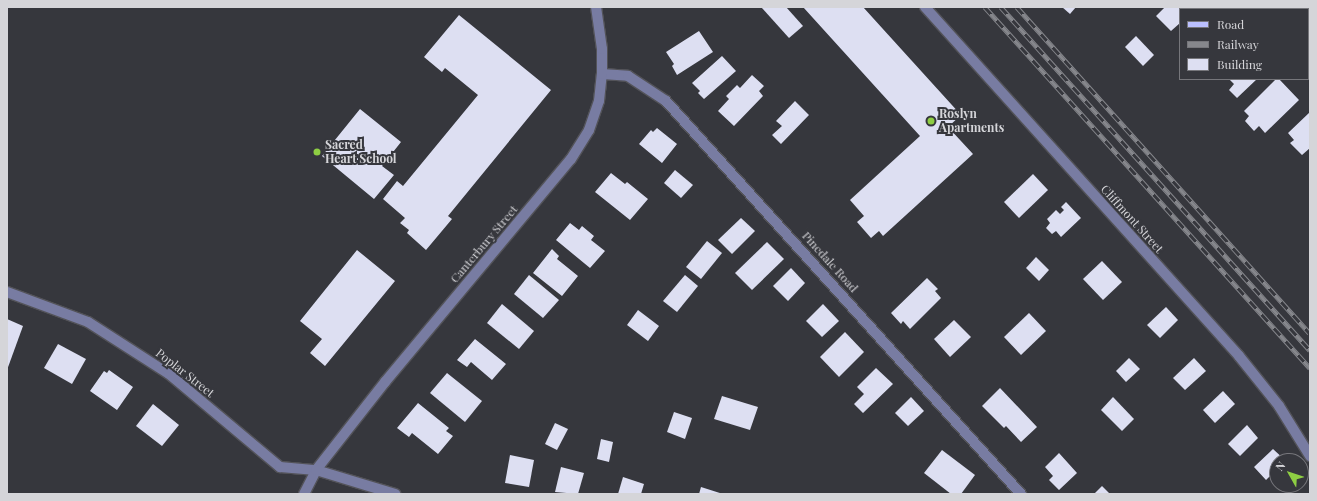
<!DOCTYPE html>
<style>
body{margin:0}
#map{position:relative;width:1317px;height:501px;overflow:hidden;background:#36373d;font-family:"Playfair Display",serif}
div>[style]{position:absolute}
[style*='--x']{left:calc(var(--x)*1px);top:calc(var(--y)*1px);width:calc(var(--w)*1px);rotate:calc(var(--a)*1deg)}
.building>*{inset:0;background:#dddff2}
.roads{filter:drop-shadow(1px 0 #535359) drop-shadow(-1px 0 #535359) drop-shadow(0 1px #535359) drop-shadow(0 -1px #535359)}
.minor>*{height:10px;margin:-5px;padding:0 5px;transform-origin:5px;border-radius:5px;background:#787ca2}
.major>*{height:10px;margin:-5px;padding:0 5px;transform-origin:5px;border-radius:5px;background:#bbc0ff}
.rail>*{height:4.5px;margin-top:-2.25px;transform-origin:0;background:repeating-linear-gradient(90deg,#36373d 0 9px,#86878c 0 18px);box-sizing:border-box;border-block:1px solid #86878c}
.dots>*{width:11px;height:11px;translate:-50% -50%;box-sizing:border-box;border:2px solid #36373d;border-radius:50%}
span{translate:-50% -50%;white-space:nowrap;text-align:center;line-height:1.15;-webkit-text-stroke:4px #36373d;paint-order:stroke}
.poi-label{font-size:12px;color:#d5d5d9;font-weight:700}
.left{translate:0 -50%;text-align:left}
.street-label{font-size:12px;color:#d5d5d9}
.frame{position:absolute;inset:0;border:8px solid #d5d5d9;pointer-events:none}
.legend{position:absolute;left:1179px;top:8px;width:130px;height:72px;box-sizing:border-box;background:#36373d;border:1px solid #76767b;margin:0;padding:5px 7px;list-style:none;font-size:12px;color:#d5d5d9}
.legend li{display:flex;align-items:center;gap:8px;height:20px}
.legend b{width:20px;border:1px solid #76767b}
.north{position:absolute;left:1269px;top:453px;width:40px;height:40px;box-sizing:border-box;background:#36373d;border:1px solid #76767b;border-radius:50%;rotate:309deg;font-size:11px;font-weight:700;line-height:16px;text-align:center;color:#d5d5d9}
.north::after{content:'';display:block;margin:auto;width:14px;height:18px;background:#8ece43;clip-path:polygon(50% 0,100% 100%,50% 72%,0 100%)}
</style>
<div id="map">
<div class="building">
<div style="clip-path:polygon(761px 7px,786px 7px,803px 26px,789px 38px)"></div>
<div style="clip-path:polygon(803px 7px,863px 7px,961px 115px,948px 127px,973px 154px,883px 236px,879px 231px,871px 238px,857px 222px,864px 216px,850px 200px,920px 136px)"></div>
<div style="clip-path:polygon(1062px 7px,1076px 7px,1070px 14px)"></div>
<div style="clip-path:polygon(1165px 7px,1201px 7px,1199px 9px,1180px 9px,1180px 23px,1171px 31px,1156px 16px)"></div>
<div style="clip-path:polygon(459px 15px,551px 90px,448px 216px,452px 219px,426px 250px,407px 233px,409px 230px,400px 223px,405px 218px,383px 199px,397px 181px,403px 186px,478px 95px,445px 68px,442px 72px,424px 57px)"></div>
<div style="clip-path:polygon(699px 31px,713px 52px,677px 75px,672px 66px,674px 64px,666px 52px)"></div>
<div style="clip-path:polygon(1136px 36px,1154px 55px,1143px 66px,1125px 47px)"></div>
<div style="clip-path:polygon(722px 56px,736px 71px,704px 99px,698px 93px,700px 91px,692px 83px)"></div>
<div style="clip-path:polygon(752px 75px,764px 86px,759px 91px,763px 96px,734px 126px,718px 111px,729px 99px,726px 96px,737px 85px,740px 88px)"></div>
<div style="clip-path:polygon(1229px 79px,1257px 79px,1237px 98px,1229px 90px,1234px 84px)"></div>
<div style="clip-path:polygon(1276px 79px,1279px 79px,1299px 100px,1265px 133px,1259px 126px,1254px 131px,1245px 121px,1249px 116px,1244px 111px)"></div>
<div style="clip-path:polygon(795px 101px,809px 115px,781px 144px,772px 135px,782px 126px,776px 121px)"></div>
<div style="clip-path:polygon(360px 109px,401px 142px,382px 166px,394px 175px,374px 199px,322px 156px)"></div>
<div style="clip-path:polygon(1310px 112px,1310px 148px,1302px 155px,1290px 143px,1294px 140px,1288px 133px)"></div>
<div style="clip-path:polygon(657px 128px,677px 144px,662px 163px,639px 144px,651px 130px,653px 132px)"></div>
<div style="clip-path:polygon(675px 170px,693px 185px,681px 198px,664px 183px)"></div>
<div style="clip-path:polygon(611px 173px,625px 184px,627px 182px,648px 199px,630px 220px,595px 192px)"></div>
<div style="clip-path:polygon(1033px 174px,1048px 190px,1019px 218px,1004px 202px)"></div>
<div style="clip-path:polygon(1066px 202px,1081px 218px,1061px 237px,1056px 231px,1052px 234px,1046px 228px,1050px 223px,1047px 219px,1056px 210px,1060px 214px,1064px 210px,1061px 207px)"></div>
<div style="clip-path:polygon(741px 218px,755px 231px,732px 254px,718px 240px)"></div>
<div style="clip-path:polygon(570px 223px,579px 230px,582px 226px,594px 236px,591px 240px,605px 251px,590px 268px,556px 240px)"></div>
<div style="clip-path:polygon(707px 241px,722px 253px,701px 279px,686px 267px)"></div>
<div style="clip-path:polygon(767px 242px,784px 259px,752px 290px,735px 273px)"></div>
<div style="clip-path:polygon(552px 249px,559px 256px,557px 259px,578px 276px,562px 296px,533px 273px)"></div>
<div style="clip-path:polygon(357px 250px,395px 281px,325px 366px,310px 353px,322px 339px,300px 321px)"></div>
<div style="clip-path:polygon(1036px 257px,1049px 270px,1039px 281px,1026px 268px)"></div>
<div style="clip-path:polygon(1102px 261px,1122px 282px,1103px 300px,1083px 279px)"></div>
<div style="clip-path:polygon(791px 268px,805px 283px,788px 301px,773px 286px)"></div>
<div style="clip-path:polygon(529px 275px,559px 300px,543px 318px,514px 294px)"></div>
<div style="clip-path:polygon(685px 275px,698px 286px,677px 312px,663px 301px)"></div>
<div style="clip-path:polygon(927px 278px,938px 289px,935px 291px,941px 298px,910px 329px,903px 321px,901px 324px,891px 313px)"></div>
<div style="clip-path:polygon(502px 304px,534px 331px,519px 349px,487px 323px)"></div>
<div style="clip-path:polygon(823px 304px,839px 321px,822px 337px,806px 321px)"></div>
<div style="clip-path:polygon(1166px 307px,1178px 320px,1160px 338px,1147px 325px)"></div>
<div style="clip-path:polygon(638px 310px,659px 326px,648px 341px,627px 325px)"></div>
<div style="clip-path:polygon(1029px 313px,1046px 331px,1021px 355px,1004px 337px)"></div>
<div style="clip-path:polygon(7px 319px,23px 326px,7px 370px)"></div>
<div style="clip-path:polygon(954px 320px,971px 337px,950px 357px,934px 339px)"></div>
<div style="clip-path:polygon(845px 332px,864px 352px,839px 377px,820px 357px)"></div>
<div style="clip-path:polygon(475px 339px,506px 364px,492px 380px,471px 362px,467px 367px,457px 360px)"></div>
<div style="clip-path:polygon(58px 344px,86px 359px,72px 384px,44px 368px)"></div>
<div style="clip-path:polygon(1129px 358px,1140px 369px,1126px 382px,1116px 371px)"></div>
<div style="clip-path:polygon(1194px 358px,1206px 371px,1185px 390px,1173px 378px)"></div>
<div style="clip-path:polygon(876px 368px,893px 384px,863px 413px,854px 404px,864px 394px,857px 387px)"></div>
<div style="clip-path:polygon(109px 370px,133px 387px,117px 410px,90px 391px,104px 371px,107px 373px)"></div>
<div style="clip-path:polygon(447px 373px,482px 401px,465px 422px,430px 393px)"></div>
<div style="clip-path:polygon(1000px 388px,1037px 427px,1021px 442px,1006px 426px,1004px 428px,982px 406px)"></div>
<div style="clip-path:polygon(1223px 391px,1235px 404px,1215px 423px,1203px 410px)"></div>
<div style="clip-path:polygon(722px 396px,758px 407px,750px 430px,714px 419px)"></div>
<div style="clip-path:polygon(911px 397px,924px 411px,908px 426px,895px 413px)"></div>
<div style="clip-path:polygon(1113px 397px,1134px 419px,1122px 431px,1101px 410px)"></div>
<div style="clip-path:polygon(418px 403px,449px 428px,446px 431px,453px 436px,438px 454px,412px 433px,409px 437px,397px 428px)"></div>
<div style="clip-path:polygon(153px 404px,179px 425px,162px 446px,136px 426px)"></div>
<div style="clip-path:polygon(674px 412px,692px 418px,685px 439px,667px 432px)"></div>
<div style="clip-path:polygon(555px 423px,568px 429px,557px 450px,545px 444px)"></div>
<div style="clip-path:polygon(1247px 425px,1258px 438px,1240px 456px,1228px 444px)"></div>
<div style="clip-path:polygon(601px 439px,613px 442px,609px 462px,597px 459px)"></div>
<div style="clip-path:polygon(1273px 449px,1286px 461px,1277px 461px,1277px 469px,1266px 480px,1254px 467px)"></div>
<div style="clip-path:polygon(942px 450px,975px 475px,961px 494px,951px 494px,924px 473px)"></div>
<div style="clip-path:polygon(1059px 453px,1077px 473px,1059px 490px,1049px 480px,1053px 476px,1045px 467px)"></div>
<div style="clip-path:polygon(510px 455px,534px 460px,529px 487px,505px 483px)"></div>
<div style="clip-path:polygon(561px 467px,584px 473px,578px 494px,555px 492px)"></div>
<div style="clip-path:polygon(623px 477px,644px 484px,641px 494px,618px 494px)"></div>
<div style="clip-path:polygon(1102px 486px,1110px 494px,1094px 494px)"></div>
<div style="clip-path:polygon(701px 487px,723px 494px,699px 494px)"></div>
</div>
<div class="roads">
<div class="minor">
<div style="--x:925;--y:7;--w:469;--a:48"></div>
<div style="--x:1239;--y:356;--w:64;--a:51.3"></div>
<div style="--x:1279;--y:406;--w:59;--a:58.2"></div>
<div style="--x:602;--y:74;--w:26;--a:4"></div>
<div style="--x:628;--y:76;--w:45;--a:33.3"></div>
<div style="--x:666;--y:101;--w:530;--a:47.91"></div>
<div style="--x:7;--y:292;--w:86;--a:20.3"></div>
<div style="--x:88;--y:322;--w:96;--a:32.7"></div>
<div style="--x:169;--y:374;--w:145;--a:40"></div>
<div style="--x:280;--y:467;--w:36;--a:5"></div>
<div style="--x:316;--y:470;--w:83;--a:16.9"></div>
<div style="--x:304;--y:494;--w:27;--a:-63"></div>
<div style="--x:316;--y:470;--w:112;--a:-51.9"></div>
<div style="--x:385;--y:382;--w:290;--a:-50.2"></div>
<div style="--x:571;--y:159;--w:34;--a:-58"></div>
<div style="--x:589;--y:130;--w:31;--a:-71"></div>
<div style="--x:599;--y:101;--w:27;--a:-84"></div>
<div style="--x:602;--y:74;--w:25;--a:-90"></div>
<div style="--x:602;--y:49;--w:42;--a:-98.1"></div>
</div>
<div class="major">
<div style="--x:1260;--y:7;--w:3;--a:45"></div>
<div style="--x:1294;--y:7;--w:2;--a:63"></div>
<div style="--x:1308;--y:22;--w:3;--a:45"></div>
<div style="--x:1308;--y:58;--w:3;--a:45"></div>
</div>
</div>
<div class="rail">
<div style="--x:985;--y:7;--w:486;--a:48"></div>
<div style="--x:1001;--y:7;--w:462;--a:48"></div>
<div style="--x:1017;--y:7;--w:438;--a:48.1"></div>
</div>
<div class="dots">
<div style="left:931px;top:121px;background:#8ece43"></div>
<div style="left:317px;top:152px;background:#8ece43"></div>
</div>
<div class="poi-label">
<span class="left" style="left:939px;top:121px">Roslyn<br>Apartments</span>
<span class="left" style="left:325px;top:152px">Sacred<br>Heart School</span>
</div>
<div class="street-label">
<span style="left:1132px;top:219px;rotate:48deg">Cliffmont Street</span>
<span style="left:484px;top:244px;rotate:-50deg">Canterbury Street</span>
<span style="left:830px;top:262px;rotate:48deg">Pinedale Road</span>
<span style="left:185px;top:373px;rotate:38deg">Poplar Street</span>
</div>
<div class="frame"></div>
<ul class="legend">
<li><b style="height:5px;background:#bbc0ff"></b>Road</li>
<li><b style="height:5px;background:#86878c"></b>Railway</li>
<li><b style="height:11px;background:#dddff2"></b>Building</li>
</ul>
<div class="north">N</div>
</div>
